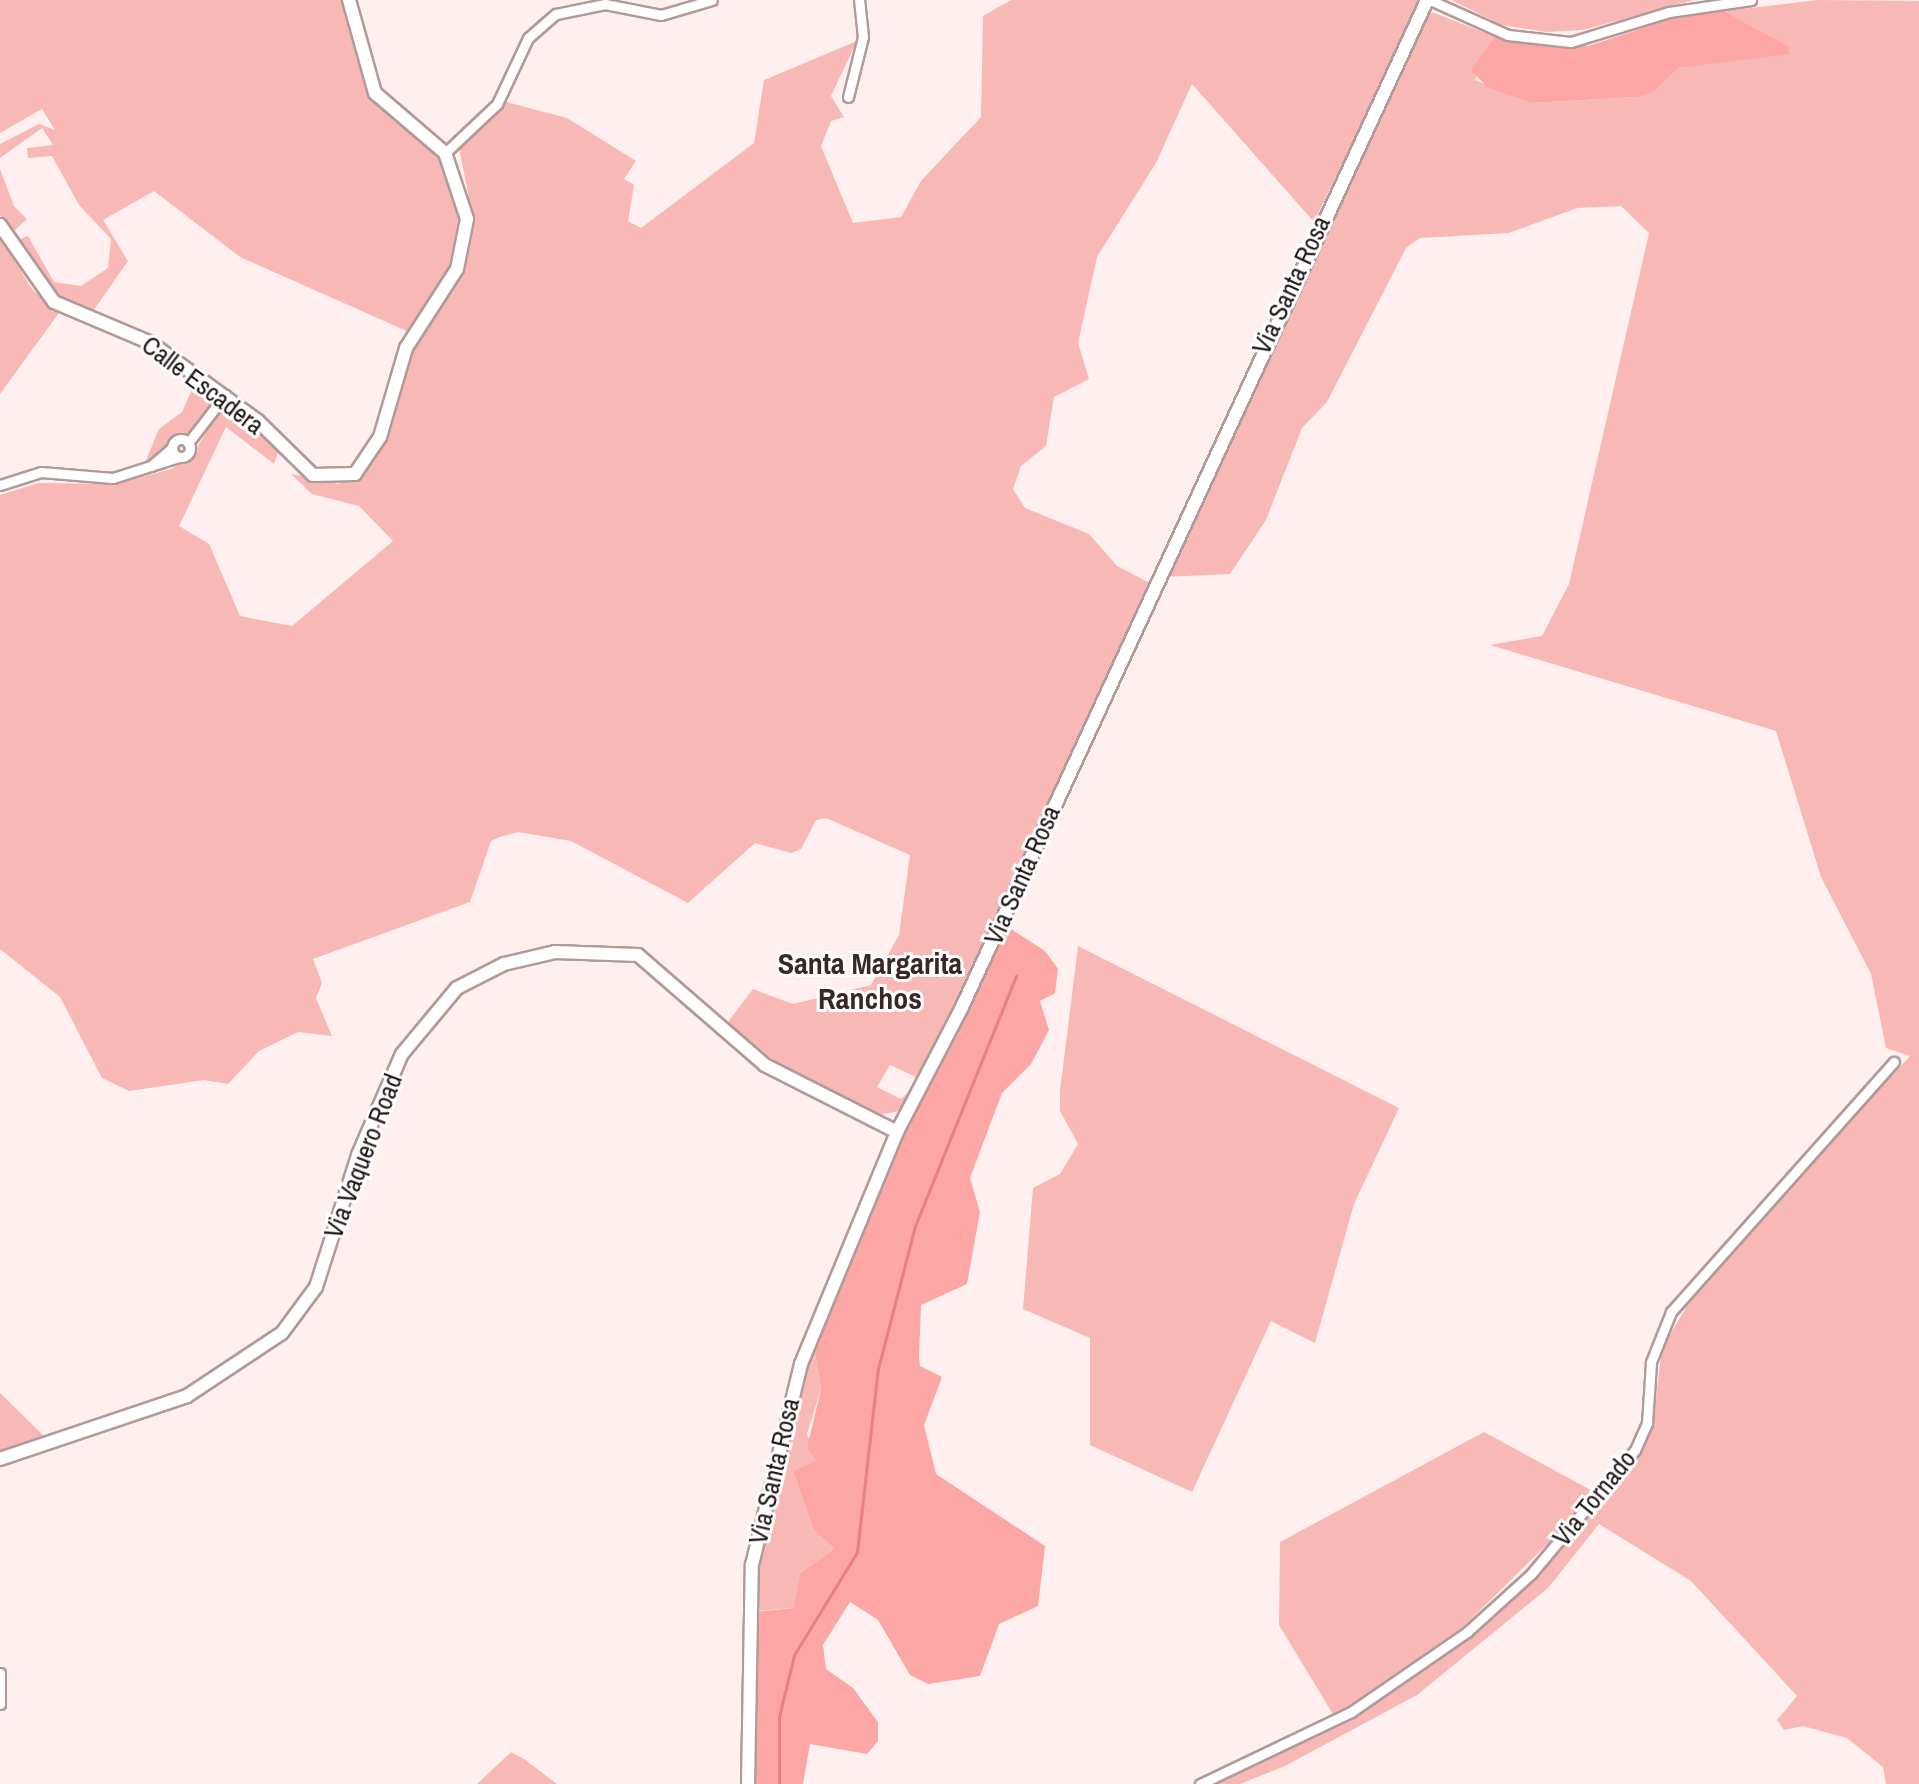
<!DOCTYPE html>
<style>
body{margin:0}
#map{position:relative;width:1919px;height:1784px;overflow:hidden;background:#fff0ef;font-family:"Archivo Narrow",sans-serif}
div>[style]{position:absolute}
[style*='--x']{left:calc(var(--x)*1px);top:calc(var(--y)*1px);width:calc(var(--w)*1px);rotate:calc(var(--a)*1deg)}
.green>*{inset:0;background:#f8b9b6}
.forest>*{inset:0;background:#fca7a5}
.stream>*{height:3px;margin:-1.5px;padding:0 1.5px;transform-origin:1.5px;border-radius:1.5px;background:#e78180}
.roads{filter:drop-shadow(2px 0 #b19a99) drop-shadow(-2px 0 #b19a99) drop-shadow(0 2px #b19a99) drop-shadow(0 -2px #b19a99)}
.minor>*{height:9px;margin:-4.5px;padding:0 4.5px;transform-origin:4.5px;border-radius:4.5px;background:#fff}
.minor>.ring{margin:-4.5px;padding:0;box-sizing:content-box;background:none;border:9px solid #fff;border-radius:50%}
.tertiary>*{height:12px;margin:-6px;padding:0 6px;transform-origin:6px;border-radius:6px;background:#fff}
span{translate:-50% -50%;white-space:nowrap;text-align:center;line-height:1.15;-webkit-text-stroke:6px #fff;paint-order:stroke}
.street-label{font-size:26px;color:#1f1717}
.quarter-label{font-size:30px;color:#382726;font-weight:700}
</style>
<div id="map">
<div class="green">
<div style="clip-path:polygon(0 0,343px 0,368px 91px,440px 157px,459px 206px,455px 258px,409px 332px,240px 257px,154px 191px,103px 220px,128px 261px,91px 314px,57px 297px,17px 240px,28px 236px,54px 282px,81px 286px,108px 268px,111px 239px,79px 205px,52px 156px,28px 158px,27px 148px,53px 145px,42px 128px,0 158px,0 144px,39px 124px,55px 130px,42px 109px,0 133px)"></div>
<div style="clip-path:polygon(1011px 0,1421px 0,1314px 222px,1192px 84px,1156px 163px,1097px 257px,1078px 343px,1089px 379px,1054px 397px,1046px 446px,1021px 466px,1013px 489px,1025px 508px,1089px 534px,1117px 566px,1150px 583px,933px 1049px,916px 1077px,890px 1065px,877px 1087px,901px 1099px,911px 1089px,899px 1111px,880px 1115px,791px 1072px,725px 1026px,753px 989px,793px 1004px,871px 985px,899px 935px,910px 855px,826px 818px,816px 820px,801px 849px,791px 853px,755px 843px,688px 903px,571px 841px,518px 832px,500px 837px,491px 841px,470px 902px,313px 959px,322px 983px,316px 998px,332px 1036px,298px 1032px,259px 1051px,228px 1084px,204px 1080px,129px 1091px,102px 1078px,60px 997px,0 949px,0 495px,38px 483px,116px 484px,171px 469px,191px 458px,219px 410px,230px 407px,279px 450px,274px 464px,226px 427px,179px 526px,209px 544px,240px 616px,292px 626px,393px 541px,359px 506px,312px 494px,291px 474px,339px 484px,375px 459px,406px 362px,467px 259px,472px 213px,459px 148px,506px 102px,567px 118px,636px 161px,624px 179px,634px 185px,628px 221px,641px 228px,754px 143px,764px 80px,857px 41px,831px 96px,844px 117px,831px 121px,821px 146px,853px 223px,901px 217px,921px 181px,981px 117px,983px 16px)"></div>
<div style="clip-path:polygon(1451px 0,1694px 0,1583px 30px,1547px 32px,1502px 25px)"></div>
<div style="clip-path:polygon(1818px 0,1919px 1px,1919px 1784px,1886px 1784px,1883px 1767px,1847px 1738px,1803px 1726px,1784px 1730px,1777px 1720px,1797px 1696px,1691px 1581px,1599px 1524px,1548px 1588px,1417px 1695px,1285px 1766px,1240px 1784px,1215px 1784px,1348px 1720px,1532px 1581px,1636px 1463px,1655px 1405px,1662px 1348px,1700px 1284px,1910px 1056px,1886px 1048px,1871px 974px,1821px 877px,1776px 731px,1490px 645px,1542px 636px,1569px 584px,1649px 233px,1621px 206px,1577px 208px,1509px 233px,1420px 238px,1406px 248px,1327px 402px,1302px 428px,1266px 520px,1230px 574px,1164px 577px,1426px 16px,1432px 12px,1495px 37px,1475px 80px,1532px 103px,1636px 97px,1678px 68px,1789px 46px,1724px 11px)"></div>
<div style="clip-path:polygon(0 169px,14px 206px,27px 219px,13px 232px,0 215px)"></div>
<div style="clip-path:polygon(0 237px,32px 289px,59px 313px,0 394px)"></div>
<div style="clip-path:polygon(196px 380px,213px 404px,188px 436px,174px 438px,144px 465px,159px 429px,182px 412px)"></div>
<div style="clip-path:polygon(1078px 946px,1399px 1108px,1354px 1204px,1315px 1343px,1271px 1321px,1192px 1492px,1090px 1445px,1090px 1338px,1023px 1309px,1033px 1188px,1060px 1174px,1078px 1144px,1060px 1111px,1060px 1091px)"></div>
<div style="clip-path:polygon(814px 1348px,821px 1389px,807px 1434px,818px 1460px,793px 1471px,813px 1529px,834px 1549px,800px 1573px,793px 1608px,754px 1611px,763px 1523px)"></div>
<div style="clip-path:polygon(0 1393px,46px 1438px,0 1453px)"></div>
<div style="clip-path:polygon(1484px 1432px,1598px 1494px,1464px 1626px,1334px 1716px,1279px 1625px,1280px 1542px)"></div>
<div style="clip-path:polygon(511px 1752px,524px 1759px,557px 1784px,477px 1784px)"></div>
</div>
<div class="forest">
<div style="clip-path:polygon(1724px 11px,1789px 46px,1789px 54px,1678px 68px,1653px 92px,1636px 97px,1532px 103px,1487px 87px,1471px 70px,1495px 37px,1588px 46px,1671px 19px)"></div>
<div style="clip-path:polygon(1011px 929px,1045px 951px,1058px 969px,1055px 993px,1040px 1001px,1049px 1030px,1031px 1064px,1002px 1093px,970px 1178px,980px 1212px,967px 1284px,921px 1305px,919px 1357px,920px 1366px,942px 1377px,924px 1425px,936px 1474px,1045px 1546px,1038px 1606px,999px 1624px,980px 1676px,928px 1684px,910px 1675px,878px 1620px,850px 1602px,823px 1645px,826px 1669px,853px 1688px,878px 1722px,878px 1741px,867px 1754px,810px 1744px,803px 1784px,753px 1784px,754px 1612px,793px 1608px,800px 1573px,834px 1549px,813px 1529px,793px 1471px,817px 1460px,807px 1448px,821px 1389px,814px 1348px,902px 1141px,1001px 933px)"></div>
</div>
<div class="stream">
<div style="--x:779;--y:1784;--w:67;--a:-90"></div>
<div style="--x:779;--y:1717;--w:64;--a:-76.4"></div>
<div style="--x:794;--y:1655;--w:121;--a:-58.5"></div>
<div style="--x:857;--y:1552;--w:184;--a:-83.5"></div>
<div style="--x:878;--y:1369;--w:148;--a:-75.5"></div>
<div style="--x:915;--y:1226;--w:270;--a:-68"></div>
</div>
<div class="roads">
<div class="minor">
<div style="--x:1430;--y:0;--w:85;--a:24.2"></div>
<div style="--x:1508;--y:35;--w:63;--a:6.3"></div>
<div style="--x:1571;--y:42;--w:102;--a:-17"></div>
<div style="--x:1669;--y:12;--w:83;--a:-8.3"></div>
<div style="--x:848;--y:97;--w:62;--a:-76"></div>
<div style="--x:863;--y:37;--w:37;--a:-96"></div>
<div style="--x:445;--y:153;--w:71;--a:-43.3"></div>
<div style="--x:497;--y:104;--w:73;--a:-64.8"></div>
<div style="--x:528;--y:38;--w:37;--a:-41"></div>
<div style="--x:556;--y:14;--w:50;--a:-11.5"></div>
<div style="--x:605;--y:4;--w:57;--a:11.1"></div>
<div style="--x:661;--y:15;--w:53;--a:-16.4"></div>
<div class="ring" style="left:172px;top:439px;width:9px;height:9px"></div>
<div style="--x:188;--y:443;--w:61;--a:-52.4"></div>
<div style="--x:151;--y:466;--w:28;--a:-41"></div>
<div style="--x:0;--y:485;--w:43;--a:-17.6"></div>
<div style="--x:41;--y:472;--w:72;--a:4.8"></div>
<div style="--x:113;--y:478;--w:69;--a:-17.7"></div>
<div style="--x:0;--y:1673;--w:31;--a:90"></div>
<div style="--x:1200;--y:1784;--w:167;--a:-25.5"></div>
<div style="--x:1351;--y:1712;--w:141;--a:-34.6"></div>
<div style="--x:1467;--y:1632;--w:86;--a:-42.2"></div>
<div style="--x:1531;--y:1574;--w:162;--a:-50"></div>
<div style="--x:1635;--y:1450;--w:30;--a:-66"></div>
<div style="--x:1647;--y:1423;--w:61;--a:-86.2"></div>
<div style="--x:1651;--y:1362;--w:54;--a:-68.2"></div>
<div style="--x:1671;--y:1312;--w:335;--a:-48.3"></div>
</div>
<div class="tertiary">
<div style="--x:0;--y:225;--w:94;--a:55"></div>
<div style="--x:54;--y:302;--w:105;--a:22.9"></div>
<div style="--x:151;--y:343;--w:132;--a:36.1"></div>
<div style="--x:258;--y:421;--w:77;--a:44.5"></div>
<div style="--x:313;--y:475;--w:42;--a:-1.4"></div>
<div style="--x:355;--y:474;--w:45;--a:-56"></div>
<div style="--x:380;--y:437;--w:93;--a:-73.7"></div>
<div style="--x:406;--y:348;--w:94;--a:-57.2"></div>
<div style="--x:457;--y:269;--w:51;--a:-78.7"></div>
<div style="--x:467;--y:219;--w:70;--a:-108.4"></div>
<div style="--x:445;--y:153;--w:92;--a:-139.4"></div>
<div style="--x:375;--y:93;--w:97;--a:-105.6"></div>
<div style="--x:0;--y:1459;--w:197;--a:-18.6"></div>
<div style="--x:187;--y:1396;--w:114;--a:-33.6"></div>
<div style="--x:282;--y:1333;--w:57;--a:-53.5"></div>
<div style="--x:316;--y:1287;--w:139;--a:-72.3"></div>
<div style="--x:358;--y:1155;--w:110;--a:-66.5"></div>
<div style="--x:402;--y:1054;--w:86;--a:-50.2"></div>
<div style="--x:457;--y:988;--w:53;--a:-27.1"></div>
<div style="--x:504;--y:964;--w:52;--a:-13.2"></div>
<div style="--x:555;--y:952;--w:83;--a:2.1"></div>
<div style="--x:638;--y:955;--w:168;--a:40.9"></div>
<div style="--x:765;--y:1065;--w:148;--a:26.9"></div>
<div style="--x:748;--y:1784;--w:219;--a:-89"></div>
<div style="--x:752;--y:1565;--w:207;--a:-76.3"></div>
<div style="--x:801;--y:1364;--w:251;--a:-67.5"></div>
<div style="--x:897;--y:1132;--w:141;--a:-62.5"></div>
<div style="--x:962;--y:1007;--w:1109;--a:-65.21"></div>
</div>
</div>
<div class="street-label">
<span style="left:1291px;top:285px;rotate:-65deg">Via Santa Rosa</span>
<span style="left:203px;top:385px;rotate:37deg">Calle Escadera</span>
<span style="left:1022px;top:875px;rotate:-66deg">Via Santa Rosa</span>
<span style="left:363px;top:1156px;rotate:-69deg">Via Vaquero Road</span>
<span style="left:774px;top:1471px;rotate:-77deg">Via Santa Rosa</span>
<span style="left:1594px;top:1498px;rotate:-51deg">Via Tornado</span>
</div>
<div class="quarter-label">
<span style="left:870px;top:980px">Santa Margarita<br>Ranchos</span>
</div>
</div>
